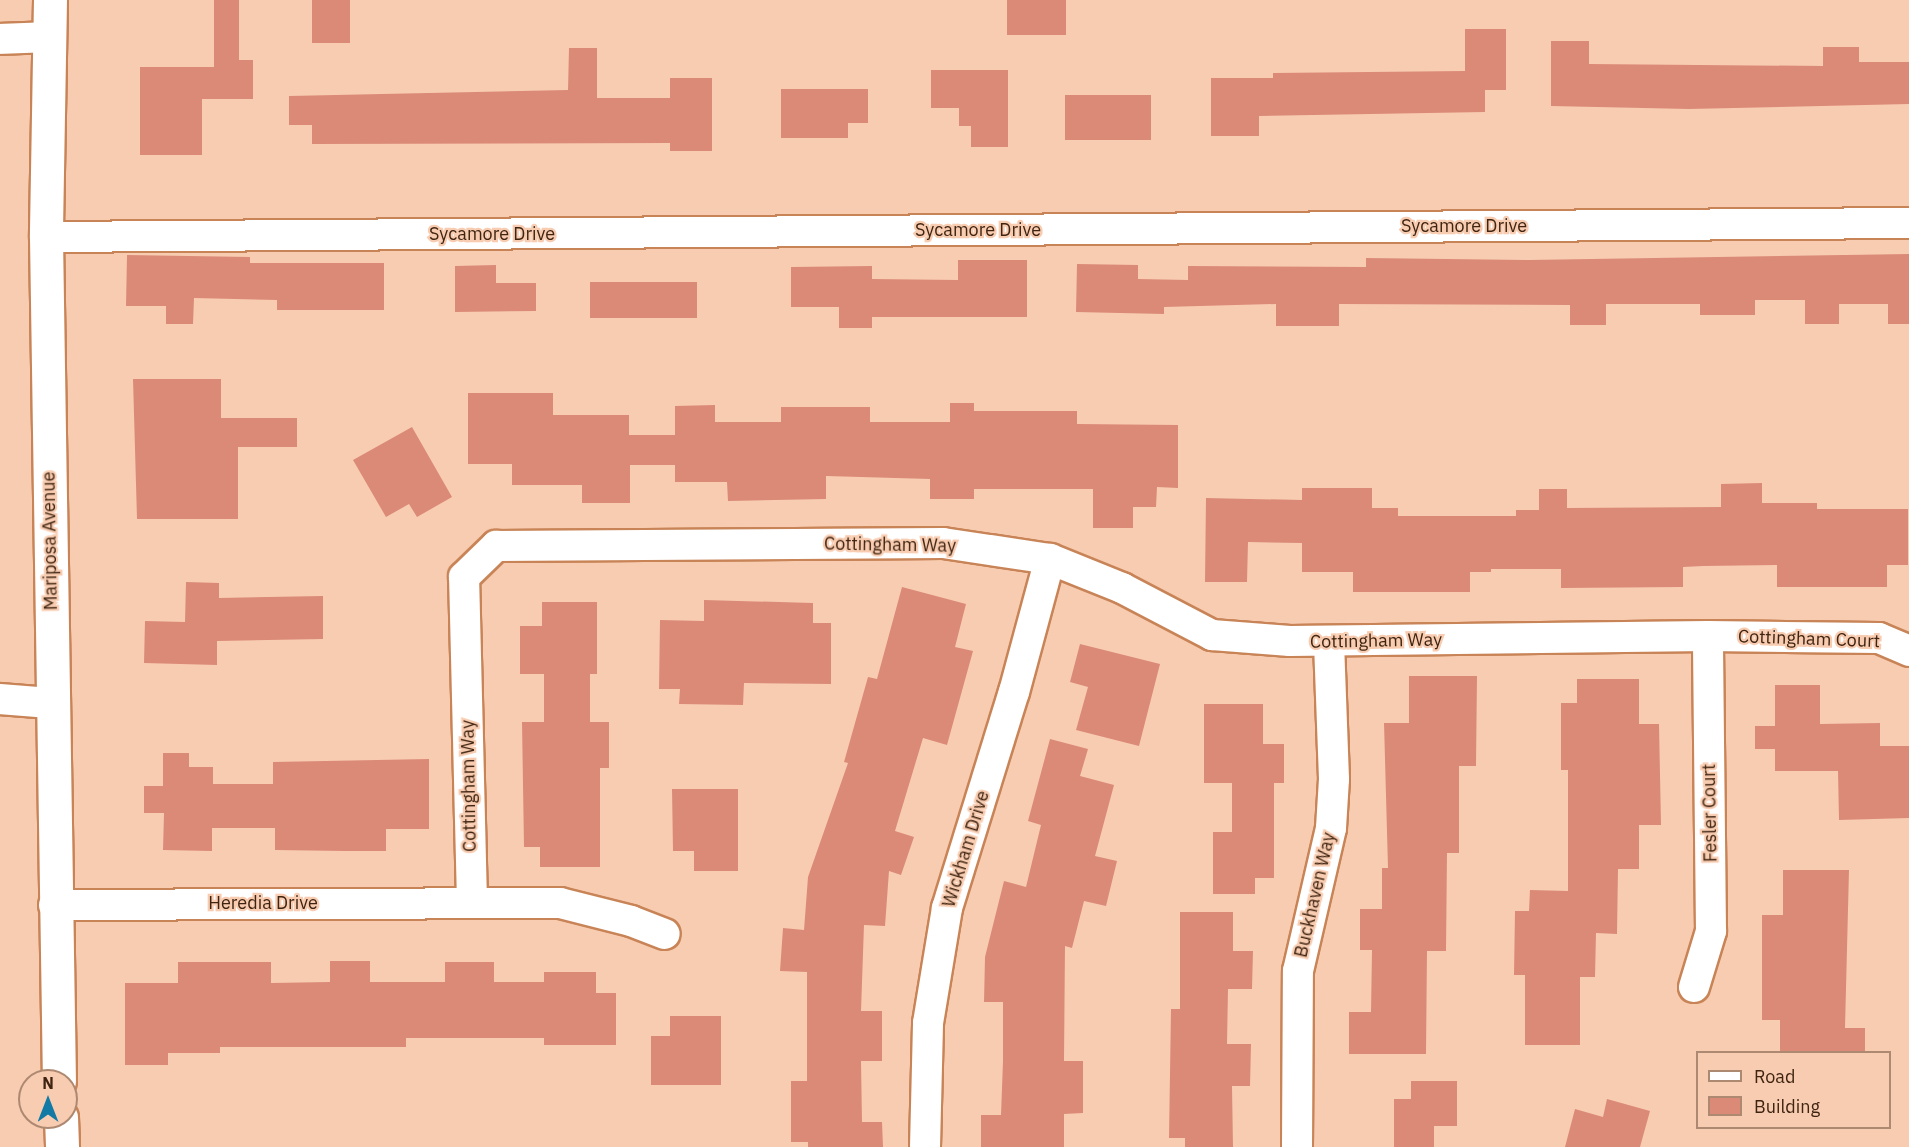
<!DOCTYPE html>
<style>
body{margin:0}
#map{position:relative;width:1909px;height:1147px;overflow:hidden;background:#f8ccb1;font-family:"IBM Plex Sans",sans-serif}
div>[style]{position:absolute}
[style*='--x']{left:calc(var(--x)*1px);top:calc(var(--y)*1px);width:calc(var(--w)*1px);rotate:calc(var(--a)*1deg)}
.building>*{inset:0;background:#db8a78}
.roads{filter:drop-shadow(2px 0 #c88457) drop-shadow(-2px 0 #c88457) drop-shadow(0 2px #c88457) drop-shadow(0 -2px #c88457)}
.minor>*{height:30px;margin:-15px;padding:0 15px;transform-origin:15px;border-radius:15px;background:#fff}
.tertiary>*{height:33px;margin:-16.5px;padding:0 16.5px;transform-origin:16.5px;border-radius:16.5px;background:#fff}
span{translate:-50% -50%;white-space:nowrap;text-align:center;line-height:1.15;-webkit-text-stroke:4.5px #f8ccb1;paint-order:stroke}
.street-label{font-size:18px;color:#3f2411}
.legend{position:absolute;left:1696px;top:1051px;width:195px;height:78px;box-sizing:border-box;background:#f8ccb1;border:2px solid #ae8971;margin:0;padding:8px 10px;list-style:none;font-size:18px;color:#3f2411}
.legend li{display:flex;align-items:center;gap:12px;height:30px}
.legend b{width:30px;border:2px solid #ae8971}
.north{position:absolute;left:18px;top:1069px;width:60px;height:60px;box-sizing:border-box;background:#f8ccb1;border:2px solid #ae8971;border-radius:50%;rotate:0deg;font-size:16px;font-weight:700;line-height:24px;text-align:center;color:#3f2411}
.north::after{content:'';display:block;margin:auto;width:21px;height:27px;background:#137aa5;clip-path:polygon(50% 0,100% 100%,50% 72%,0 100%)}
</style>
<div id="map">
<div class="building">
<div style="clip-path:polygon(214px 0,239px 0,239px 60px,253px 60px,253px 99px,202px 99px,202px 155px,140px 155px,140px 67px,214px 67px)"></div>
<div style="clip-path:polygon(312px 0,350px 0,350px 43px,312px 43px)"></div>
<div style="clip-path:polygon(1007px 0,1066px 0,1066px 35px,1007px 35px)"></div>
<div style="clip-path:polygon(1465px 29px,1506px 29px,1506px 90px,1485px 90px,1485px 112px,1259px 116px,1259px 136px,1211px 136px,1211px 78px,1273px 78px,1273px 73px,1465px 71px)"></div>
<div style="clip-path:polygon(1551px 41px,1589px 41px,1589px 64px,1823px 66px,1823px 47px,1859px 47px,1859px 62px,1909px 62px,1909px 104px,1689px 109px,1551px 106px)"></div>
<div style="clip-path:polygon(569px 48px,597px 48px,597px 98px,670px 98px,670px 78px,712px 78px,712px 151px,670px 151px,670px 143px,312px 144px,312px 125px,289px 125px,289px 96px,568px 90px)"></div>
<div style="clip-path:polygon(931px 70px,1008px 70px,1008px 147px,971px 147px,971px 126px,959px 126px,959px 108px,931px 108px)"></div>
<div style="clip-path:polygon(781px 89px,868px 89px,868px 123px,848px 123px,848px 138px,781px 138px)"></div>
<div style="clip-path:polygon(1065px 95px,1151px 95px,1151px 140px,1065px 140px)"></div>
<div style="clip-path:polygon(1909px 254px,1909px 324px,1888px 324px,1888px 304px,1839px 304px,1839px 324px,1805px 324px,1805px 300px,1755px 300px,1755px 315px,1700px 315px,1700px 304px,1606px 304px,1606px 325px,1570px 325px,1570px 305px,1339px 304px,1339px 326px,1276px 326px,1276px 304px,1164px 307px,1164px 314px,1076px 312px,1077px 264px,1138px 265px,1138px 279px,1188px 280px,1188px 266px,1366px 267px,1366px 258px,1529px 260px)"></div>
<div style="clip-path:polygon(127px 255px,250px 257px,250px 263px,384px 263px,384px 310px,277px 310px,277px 300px,194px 298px,193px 324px,166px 324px,166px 306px,126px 306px)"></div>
<div style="clip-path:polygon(958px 260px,1027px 260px,1027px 317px,872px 317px,872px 328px,839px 328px,839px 307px,791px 307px,791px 267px,872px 266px,872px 279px,958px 280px)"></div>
<div style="clip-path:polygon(496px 265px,496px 283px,536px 283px,536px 311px,455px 312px,455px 266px)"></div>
<div style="clip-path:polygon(590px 282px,697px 282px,697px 318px,590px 318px)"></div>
<div style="clip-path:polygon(133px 379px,221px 379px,221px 418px,297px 418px,297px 447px,238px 447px,238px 519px,137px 519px)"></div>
<div style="clip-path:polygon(468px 393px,553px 393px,553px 415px,629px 415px,629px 435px,675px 435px,675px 406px,715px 405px,715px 422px,781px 422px,781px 407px,870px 407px,870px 422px,950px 422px,950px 403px,974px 403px,974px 411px,1077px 411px,1077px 424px,1178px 425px,1178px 488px,1157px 487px,1156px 507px,1133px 507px,1133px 528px,1093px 528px,1093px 489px,974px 489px,974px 499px,930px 499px,930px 479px,826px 476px,826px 499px,728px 501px,727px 482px,675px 482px,675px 465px,630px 465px,630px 503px,582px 503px,582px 485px,512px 485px,512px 464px,468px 464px)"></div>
<div style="clip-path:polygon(412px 427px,452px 497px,417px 517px,409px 504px,386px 517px,353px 460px)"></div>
<div style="clip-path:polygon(1762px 483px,1762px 503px,1817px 503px,1817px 509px,1908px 509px,1908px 565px,1887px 565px,1887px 587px,1777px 587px,1777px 565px,1703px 566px,1683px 567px,1683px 587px,1561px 588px,1561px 569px,1491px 569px,1491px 572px,1470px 572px,1470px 592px,1353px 592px,1353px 572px,1302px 572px,1302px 543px,1248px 542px,1247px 582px,1205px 582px,1206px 498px,1302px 500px,1302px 488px,1372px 488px,1372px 508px,1398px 508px,1398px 516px,1516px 516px,1516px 510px,1539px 510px,1539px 489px,1567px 489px,1567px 508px,1721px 507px,1721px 484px)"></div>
<div style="clip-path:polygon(186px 582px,219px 583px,219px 598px,323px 596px,323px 639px,217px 641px,217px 665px,144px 663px,145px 621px,185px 622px)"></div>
<div style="clip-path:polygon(902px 587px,966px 604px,955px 647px,973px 651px,947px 745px,923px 738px,895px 831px,914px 837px,901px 875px,889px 871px,885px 926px,864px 925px,861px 1011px,882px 1011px,882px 1061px,861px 1061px,862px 1122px,882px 1122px,883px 1147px,808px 1147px,808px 1142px,791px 1142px,791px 1081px,807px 1081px,807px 972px,780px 971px,783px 928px,804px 930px,808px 877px,848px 763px,844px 762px,868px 677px,877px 679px)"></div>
<div style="clip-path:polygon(704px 600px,813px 603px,813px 623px,831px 623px,831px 684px,744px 683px,743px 705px,679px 704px,680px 689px,659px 689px,660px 620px,704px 621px)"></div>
<div style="clip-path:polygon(542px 602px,597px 602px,597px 674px,590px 674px,590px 722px,609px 722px,609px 768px,600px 768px,600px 867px,540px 867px,540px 847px,524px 847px,522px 722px,544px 722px,544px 674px,520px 674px,520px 626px,542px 626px)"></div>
<div style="clip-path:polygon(1080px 644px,1160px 664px,1139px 746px,1076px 730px,1088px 687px,1070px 682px)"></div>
<div style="clip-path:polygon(1409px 676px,1477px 676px,1476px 766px,1459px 766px,1459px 853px,1447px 853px,1446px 951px,1427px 951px,1426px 1054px,1349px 1054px,1349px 1012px,1371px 1012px,1372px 950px,1360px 950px,1360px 909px,1382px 909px,1382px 868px,1388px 868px,1384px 723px,1409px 723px)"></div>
<div style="clip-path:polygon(1577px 679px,1639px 679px,1639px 724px,1659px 724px,1661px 825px,1639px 825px,1639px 869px,1618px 869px,1617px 934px,1596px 933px,1595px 977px,1580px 977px,1580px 1045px,1525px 1045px,1525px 975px,1514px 975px,1515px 911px,1529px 911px,1530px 890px,1568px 891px,1568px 770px,1561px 770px,1561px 703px,1577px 703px)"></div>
<div style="clip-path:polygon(1775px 685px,1820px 685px,1820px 724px,1880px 723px,1880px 746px,1909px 746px,1909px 818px,1839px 820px,1838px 771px,1775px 771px,1775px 749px,1755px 749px,1755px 726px,1775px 726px)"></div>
<div style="clip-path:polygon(1204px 704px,1263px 704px,1263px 744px,1284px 744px,1284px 783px,1274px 783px,1274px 878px,1255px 878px,1255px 894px,1213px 894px,1213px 832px,1232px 832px,1232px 783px,1204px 783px)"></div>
<div style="clip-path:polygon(1050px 739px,1088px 749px,1080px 776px,1114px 785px,1095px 856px,1117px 861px,1106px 906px,1084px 901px,1072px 948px,1065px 946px,1064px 1061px,1083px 1061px,1083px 1113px,1064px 1114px,1064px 1147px,981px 1147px,981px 1115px,1001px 1115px,1003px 1061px,1003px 1002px,984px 1002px,985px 957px,1004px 881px,1026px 887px,1041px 825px,1028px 821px)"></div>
<div style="clip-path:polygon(163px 753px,189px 753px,189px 767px,213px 767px,213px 784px,273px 784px,273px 762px,429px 759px,429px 829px,386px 829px,386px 851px,345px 851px,275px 850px,275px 828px,212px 828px,212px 851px,163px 850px,164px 813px,144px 813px,144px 786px,163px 786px)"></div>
<div style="clip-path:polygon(672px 789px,738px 789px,738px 871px,694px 871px,694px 851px,673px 851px)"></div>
<div style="clip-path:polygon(1783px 870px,1849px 870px,1845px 1028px,1865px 1028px,1865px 1053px,1780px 1053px,1780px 1020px,1762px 1020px,1762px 915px,1783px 915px)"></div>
<div style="clip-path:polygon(1180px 912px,1233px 912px,1233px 951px,1253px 951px,1252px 989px,1228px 989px,1227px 1044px,1251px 1044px,1250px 1086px,1232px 1086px,1233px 1147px,1185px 1147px,1185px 1138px,1169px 1138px,1171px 1009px,1180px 1009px)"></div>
<div style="clip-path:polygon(330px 961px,370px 961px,370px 982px,445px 982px,445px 962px,494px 962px,494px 982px,544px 982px,544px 972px,596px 972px,596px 993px,616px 993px,616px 1045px,544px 1045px,544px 1038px,406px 1038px,406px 1047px,220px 1047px,220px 1053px,168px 1053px,168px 1065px,125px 1065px,125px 983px,178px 983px,178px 962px,271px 962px,271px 983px,330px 982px)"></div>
<div style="clip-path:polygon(670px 1016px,721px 1016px,721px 1085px,651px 1085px,651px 1036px,670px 1036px)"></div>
<div style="clip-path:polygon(1411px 1081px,1457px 1081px,1457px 1126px,1434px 1126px,1434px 1147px,1394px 1147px,1394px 1099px,1411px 1099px)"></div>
<div style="clip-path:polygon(1607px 1099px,1650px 1111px,1640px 1147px,1565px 1147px,1575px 1109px,1603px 1117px)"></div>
</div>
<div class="roads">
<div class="minor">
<div style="--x:0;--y:39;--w:49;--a:-2.3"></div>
<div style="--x:46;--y:237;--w:1863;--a:-0.43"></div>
<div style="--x:0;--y:699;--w:51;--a:4.5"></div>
<div style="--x:472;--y:902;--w:325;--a:-91.4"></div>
<div style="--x:464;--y:577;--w:45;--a:-44.1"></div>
<div style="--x:496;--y:546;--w:447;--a:-0.4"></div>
<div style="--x:943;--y:543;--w:108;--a:8.5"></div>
<div style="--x:1050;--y:559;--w:78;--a:21.9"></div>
<div style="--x:1122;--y:588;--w:102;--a:27.6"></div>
<div style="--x:1212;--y:635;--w:78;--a:4.4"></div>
<div style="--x:1290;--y:641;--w:418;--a:-0.7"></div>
<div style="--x:1708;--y:636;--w:171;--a:0.7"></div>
<div style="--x:1879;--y:638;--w:33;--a:23"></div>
<div style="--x:54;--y:905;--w:506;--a:-0.23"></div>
<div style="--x:560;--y:903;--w:73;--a:14.2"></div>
<div style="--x:631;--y:921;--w:36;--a:21"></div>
<div style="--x:1694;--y:987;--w:59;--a:-73.1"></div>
<div style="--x:1711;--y:931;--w:295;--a:-90.6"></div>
<div style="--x:925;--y:1147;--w:124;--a:-88.6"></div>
<div style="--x:928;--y:1023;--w:117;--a:-80.6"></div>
<div style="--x:947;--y:908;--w:226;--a:-72.8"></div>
<div style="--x:1014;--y:692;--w:138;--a:-74.9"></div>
<div style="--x:1297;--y:1147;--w:176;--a:-89.7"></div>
<div style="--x:1298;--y:971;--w:147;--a:-77"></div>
<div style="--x:1331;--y:828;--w:49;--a:-86.5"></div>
<div style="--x:1334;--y:779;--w:137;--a:-92.1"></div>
</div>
<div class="tertiary">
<div style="--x:50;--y:0;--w:237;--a:91"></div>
<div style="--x:46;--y:237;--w:844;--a:89.12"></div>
<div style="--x:61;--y:1117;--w:30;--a:88"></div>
</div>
</div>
<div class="street-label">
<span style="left:1464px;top:226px">Sycamore Drive</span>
<span style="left:978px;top:230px">Sycamore Drive</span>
<span style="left:492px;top:234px">Sycamore Drive</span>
<span style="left:50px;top:541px;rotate:-91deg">Mariposa Avenue</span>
<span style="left:890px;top:545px;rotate:1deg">Cottingham Way</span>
<span style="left:1809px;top:639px;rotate:2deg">Cottingham Court</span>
<span style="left:1376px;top:641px;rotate:-1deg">Cottingham Way</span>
<span style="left:469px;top:786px;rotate:-91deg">Cottingham Way</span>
<span style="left:1710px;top:813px;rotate:-91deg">Fesler Court</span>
<span style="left:966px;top:849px;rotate:-73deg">Wickham Drive</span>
<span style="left:1315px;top:895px;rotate:-77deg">Buckhaven Way</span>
<span style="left:263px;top:903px">Heredia Drive</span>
</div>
<ul class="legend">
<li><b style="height:8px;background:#fff"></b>Road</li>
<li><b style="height:16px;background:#db8a78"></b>Building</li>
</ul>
<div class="north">N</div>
</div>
